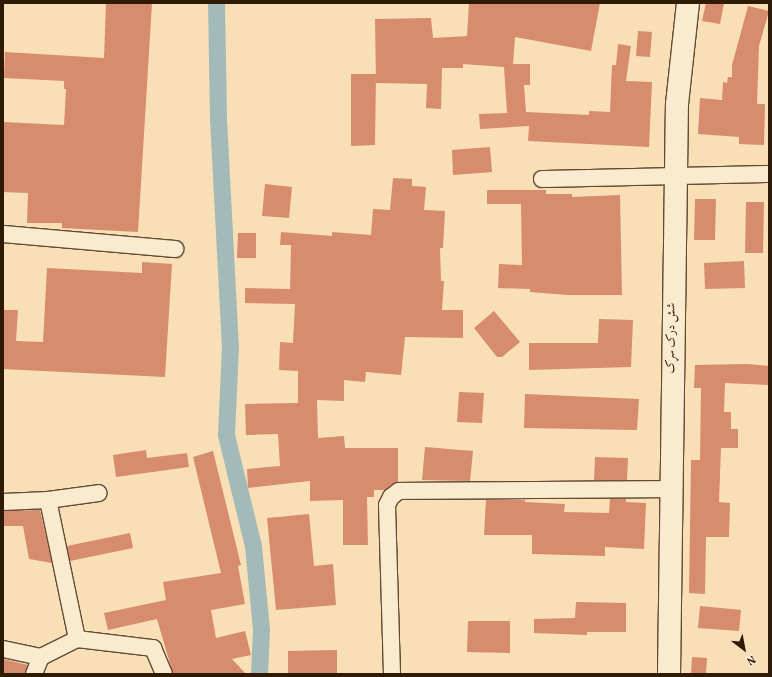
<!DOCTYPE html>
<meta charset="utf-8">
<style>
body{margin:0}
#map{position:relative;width:772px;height:677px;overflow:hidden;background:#f8dfb6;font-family:Vollkorn,Amiri,serif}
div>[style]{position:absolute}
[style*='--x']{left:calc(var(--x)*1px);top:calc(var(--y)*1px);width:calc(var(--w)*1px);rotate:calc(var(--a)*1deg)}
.canal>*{height:17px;margin:-8.5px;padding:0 8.5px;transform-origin:8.5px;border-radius:8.5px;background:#a2bab8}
.building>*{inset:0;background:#d68c6d}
.roads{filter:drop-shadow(1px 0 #614b32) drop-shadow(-1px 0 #614b32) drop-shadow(0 1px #614b32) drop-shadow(0 -1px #614b32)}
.minor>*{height:16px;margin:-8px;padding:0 8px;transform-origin:8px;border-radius:8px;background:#faead0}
.secondary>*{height:22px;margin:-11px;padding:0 11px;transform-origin:11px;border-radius:11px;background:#faead0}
span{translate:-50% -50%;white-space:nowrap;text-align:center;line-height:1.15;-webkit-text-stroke:3px #faead0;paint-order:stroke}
.street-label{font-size:12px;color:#2f1a06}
.frame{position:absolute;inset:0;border:4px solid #2f1a06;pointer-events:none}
.north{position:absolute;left:724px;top:629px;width:40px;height:40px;-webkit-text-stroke:3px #faead0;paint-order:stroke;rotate:148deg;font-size:11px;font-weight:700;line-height:16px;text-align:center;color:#2f1a06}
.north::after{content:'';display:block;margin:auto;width:14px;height:18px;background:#2f1a06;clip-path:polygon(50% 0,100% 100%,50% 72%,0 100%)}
</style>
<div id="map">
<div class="canal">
<div style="--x:216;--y:3;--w:116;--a:89"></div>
<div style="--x:218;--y:119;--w:227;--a:87"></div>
<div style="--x:230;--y:346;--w:89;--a:92.6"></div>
<div style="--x:226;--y:435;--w:114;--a:76.3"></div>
<div style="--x:253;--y:546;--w:83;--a:84.5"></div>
<div style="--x:261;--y:629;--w:45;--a:92.5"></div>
</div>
<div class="building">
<div style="clip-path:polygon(106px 3px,152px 3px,138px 232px,62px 228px,62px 223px,27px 223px,28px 193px,3px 192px,3px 122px,64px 125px,66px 89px,64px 89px,64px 81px,4px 78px,5px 52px,104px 58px)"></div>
<div style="clip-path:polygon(469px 3px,600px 3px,591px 51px,515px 37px,513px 64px,530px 64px,530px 85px,524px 85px,526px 112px,589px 115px,589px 111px,610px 112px,612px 65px,616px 65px,618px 44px,631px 46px,626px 81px,652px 82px,649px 147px,528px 141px,529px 126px,480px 129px,479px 114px,507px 113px,504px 67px,463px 64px,463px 68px,442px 68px,441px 109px,426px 108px,427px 84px,376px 83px,375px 19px,431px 18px,433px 38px,467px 36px)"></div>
<div style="clip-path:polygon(706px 3px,724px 3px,720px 24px,702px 21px)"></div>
<div style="clip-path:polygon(748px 6px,769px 11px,759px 46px,757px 104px,765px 104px,764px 145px,739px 144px,739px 137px,698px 134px,700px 98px,722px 100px,723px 82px,727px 83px,728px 77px,732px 77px,732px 65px)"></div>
<div style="clip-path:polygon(638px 31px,652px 32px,650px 57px,636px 56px)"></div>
<div style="clip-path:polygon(351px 74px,376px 74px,375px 145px,351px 146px)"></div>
<div style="clip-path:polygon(490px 147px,492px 172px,453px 175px,452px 150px)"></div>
<div style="clip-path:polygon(393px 178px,412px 179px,412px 186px,426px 187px,424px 210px,445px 211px,443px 248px,440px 248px,441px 281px,444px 281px,442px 310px,463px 310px,463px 338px,405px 337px,401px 375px,366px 372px,365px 382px,344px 380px,344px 401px,317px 400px,318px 438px,344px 436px,345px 448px,398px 448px,398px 482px,385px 490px,374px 490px,374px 497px,367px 497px,368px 545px,343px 545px,343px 500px,310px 501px,310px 481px,248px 488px,247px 469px,280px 466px,278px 434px,246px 435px,245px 404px,298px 403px,298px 371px,279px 370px,280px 342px,293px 343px,295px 304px,245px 303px,245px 288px,290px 289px,291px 245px,280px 245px,281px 232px,332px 236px,332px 232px,371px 235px,373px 209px,390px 210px)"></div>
<div style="clip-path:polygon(265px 184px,292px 187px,289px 218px,262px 216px)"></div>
<div style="clip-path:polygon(487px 190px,546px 190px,546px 194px,572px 194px,572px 197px,620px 195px,622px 295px,567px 295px,530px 292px,530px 289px,498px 288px,499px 264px,522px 265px,521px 204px,487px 204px)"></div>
<div style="clip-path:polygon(695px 199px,716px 199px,715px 240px,694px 240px)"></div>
<div style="clip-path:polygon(746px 202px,764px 202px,763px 253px,745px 253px)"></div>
<div style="clip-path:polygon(238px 233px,256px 233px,256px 258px,237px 258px)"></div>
<div style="clip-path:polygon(744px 261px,745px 288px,705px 289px,704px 263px)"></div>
<div style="clip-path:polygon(142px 262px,172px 264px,165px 377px,3px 369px,3px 310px,18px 310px,16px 341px,43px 342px,47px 268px,142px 273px)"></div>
<div style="clip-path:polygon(494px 311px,520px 342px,502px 357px,497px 357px,474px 328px)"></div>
<div style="clip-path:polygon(599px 319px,633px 320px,631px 367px,529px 370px,529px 343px,598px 343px)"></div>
<div style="clip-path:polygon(747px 364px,769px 366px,769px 385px,725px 383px,724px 412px,731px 412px,731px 429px,738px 429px,738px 448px,721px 448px,719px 502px,730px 503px,729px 537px,706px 537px,705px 594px,689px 593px,691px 460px,700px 460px,701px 388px,694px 388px,695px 365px)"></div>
<div style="clip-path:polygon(459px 392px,484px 393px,482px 423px,457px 422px)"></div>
<div style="clip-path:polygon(525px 394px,639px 399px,637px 430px,524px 428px)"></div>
<div style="clip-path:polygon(425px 447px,473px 451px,470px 481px,422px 480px)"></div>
<div style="clip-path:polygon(146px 450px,147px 458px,187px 453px,189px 467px,116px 477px,113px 455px)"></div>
<div style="clip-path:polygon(213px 451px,241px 565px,238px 566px,245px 604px,211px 610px,216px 638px,245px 631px,251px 655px,232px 659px,246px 674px,173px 674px,157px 619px,108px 630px,104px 613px,166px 600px,163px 582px,221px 573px,193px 457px)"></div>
<div style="clip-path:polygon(595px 457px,628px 458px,627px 480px,594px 480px)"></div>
<div style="clip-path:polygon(610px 499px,626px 499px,626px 502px,646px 503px,644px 549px,605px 547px,605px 556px,532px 554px,532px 535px,484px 535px,486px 500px,525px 500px,525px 502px,565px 504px,564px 512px,609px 513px)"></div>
<div style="clip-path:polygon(40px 510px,52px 563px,29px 559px,23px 526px,3px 526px,3px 511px)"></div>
<div style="clip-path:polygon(309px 514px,314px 566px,333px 564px,336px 605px,276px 610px,267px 518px)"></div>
<div style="clip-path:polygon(130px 533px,133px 548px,70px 561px,67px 546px)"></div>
<div style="clip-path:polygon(576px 602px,626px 603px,626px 632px,587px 632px,587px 635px,534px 633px,534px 619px,575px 618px)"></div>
<div style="clip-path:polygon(700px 606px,741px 610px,739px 631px,698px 628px)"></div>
<div style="clip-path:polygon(468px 621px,510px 621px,510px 653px,467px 652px)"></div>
<div style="clip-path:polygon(337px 650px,337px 674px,288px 674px,288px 651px)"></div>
<div style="clip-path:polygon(692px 657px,707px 658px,706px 674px,691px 674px)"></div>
<div style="clip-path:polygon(3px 659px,28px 665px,25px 674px,3px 674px)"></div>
</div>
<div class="roads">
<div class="minor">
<div style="--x:542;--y:179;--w:227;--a:-1.3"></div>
<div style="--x:3;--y:234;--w:173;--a:5"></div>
<div style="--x:48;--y:500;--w:142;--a:78.2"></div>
<div style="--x:77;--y:639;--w:77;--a:6.8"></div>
<div style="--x:153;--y:648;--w:28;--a:67"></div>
<div style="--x:3;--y:502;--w:45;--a:-2.5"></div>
<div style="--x:48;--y:500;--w:51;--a:-7.8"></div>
<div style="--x:3;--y:649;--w:39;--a:12"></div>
<div style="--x:41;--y:657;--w:40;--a:-26.6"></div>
<div style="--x:34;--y:674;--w:18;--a:-68"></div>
<div style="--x:392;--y:674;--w:169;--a:-91.7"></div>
<div style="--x:387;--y:505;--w:9;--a:-63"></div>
<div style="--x:391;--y:497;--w:10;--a:-37"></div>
<div style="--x:399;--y:491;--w:272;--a:-0.4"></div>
</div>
<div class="secondary">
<div style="--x:669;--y:674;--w:570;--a:-89.2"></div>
<div style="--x:677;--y:104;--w:102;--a:-83.8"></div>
</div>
</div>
<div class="street-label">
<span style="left:672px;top:338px;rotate:-89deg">شش درک سړک</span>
</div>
<div class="frame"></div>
<div class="north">N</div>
</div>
